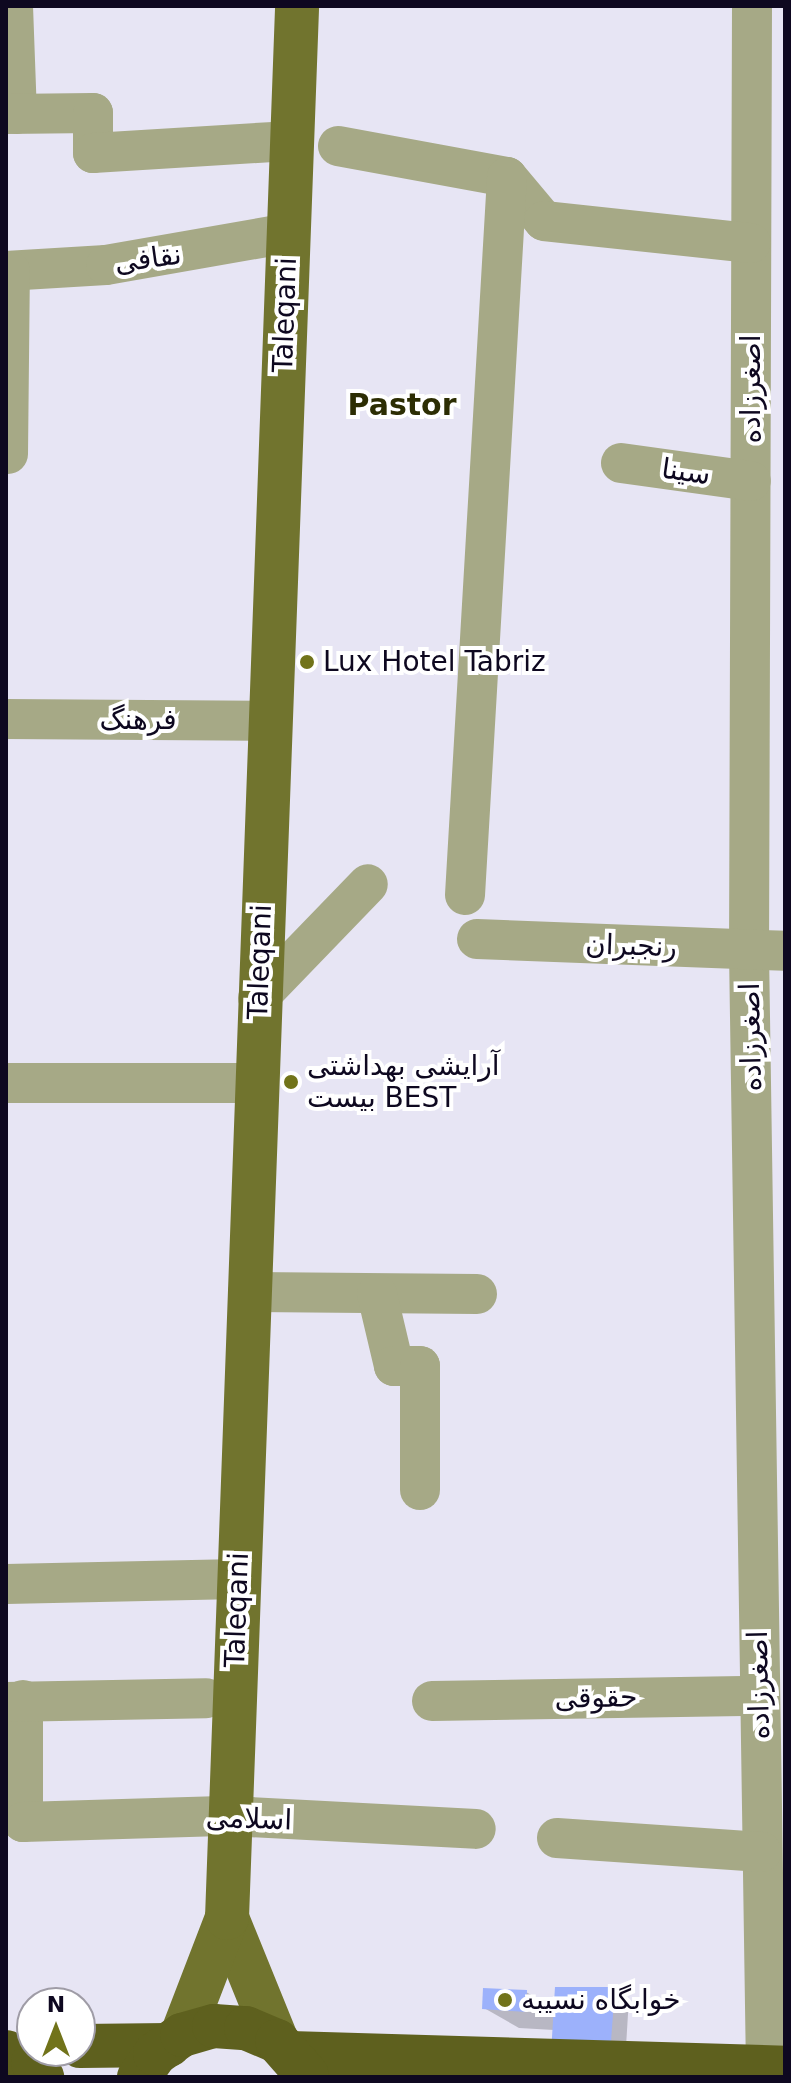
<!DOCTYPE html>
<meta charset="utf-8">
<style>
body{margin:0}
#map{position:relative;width:791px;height:2083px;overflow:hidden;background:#e7e5f4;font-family:"DejaVu Sans","Noto Naskh Arabic",sans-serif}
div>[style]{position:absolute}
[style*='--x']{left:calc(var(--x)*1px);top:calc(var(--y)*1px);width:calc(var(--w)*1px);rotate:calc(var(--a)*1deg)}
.shadow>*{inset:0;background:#0003}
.building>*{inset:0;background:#9cb1fb}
.minor>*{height:40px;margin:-20px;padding:0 20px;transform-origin:20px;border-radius:20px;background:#a6a986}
.major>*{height:44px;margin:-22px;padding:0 22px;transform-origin:22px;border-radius:22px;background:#71742e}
.highway>*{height:44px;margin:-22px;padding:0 22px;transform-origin:22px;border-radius:22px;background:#5e601e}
.dots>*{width:22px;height:22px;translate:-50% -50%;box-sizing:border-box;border:4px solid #fff;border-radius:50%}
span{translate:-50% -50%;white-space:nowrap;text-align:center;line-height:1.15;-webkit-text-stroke:8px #fff;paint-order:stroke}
.street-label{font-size:28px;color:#0e0820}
.poi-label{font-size:28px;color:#0e0820}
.left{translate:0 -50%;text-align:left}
.neighbourhood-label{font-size:30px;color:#2c2d03;font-weight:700}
.frame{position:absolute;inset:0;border:8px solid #0e0820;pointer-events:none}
.north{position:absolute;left:16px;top:1987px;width:80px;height:80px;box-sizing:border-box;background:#fff;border:2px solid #9f9ca6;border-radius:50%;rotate:0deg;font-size:22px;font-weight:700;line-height:32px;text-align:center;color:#0e0820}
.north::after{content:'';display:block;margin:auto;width:28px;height:36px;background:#71731a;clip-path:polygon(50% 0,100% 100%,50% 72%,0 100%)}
</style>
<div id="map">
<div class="shadow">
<div style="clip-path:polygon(614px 1989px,629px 1998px,625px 2063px,554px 2030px,519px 2028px,484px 2008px,526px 1992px,556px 2009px)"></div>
</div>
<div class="building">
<div style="clip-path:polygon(555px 1987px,615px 1987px,610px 2055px,551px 2054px)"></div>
<div style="clip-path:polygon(483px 1988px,527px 1990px,526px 2012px,482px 2009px)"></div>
</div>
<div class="minor">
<div style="--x:13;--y:6;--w:108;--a:87.9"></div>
<div style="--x:752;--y:6;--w:945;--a:90.18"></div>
<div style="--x:749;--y:951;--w:1116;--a:89.13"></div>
<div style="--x:6;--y:114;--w:87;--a:-0.7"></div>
<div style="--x:93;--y:113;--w:40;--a:90"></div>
<div style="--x:93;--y:153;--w:199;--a:-3.5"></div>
<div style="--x:338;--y:146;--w:172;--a:10.4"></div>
<div style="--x:507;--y:177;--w:57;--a:49.9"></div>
<div style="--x:544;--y:221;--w:208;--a:6.1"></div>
<div style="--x:6;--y:271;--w:100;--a:-3.4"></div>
<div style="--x:106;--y:265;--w:186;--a:-9.9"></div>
<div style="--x:8;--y:454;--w:183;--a:-89.4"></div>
<div style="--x:621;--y:463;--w:131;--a:7.9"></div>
<div style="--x:6;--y:719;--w:264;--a:0.4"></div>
<div style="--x:465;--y:895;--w:719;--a:-86.65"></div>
<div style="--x:477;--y:939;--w:308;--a:2.2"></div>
<div style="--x:258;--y:998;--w:158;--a:-46"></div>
<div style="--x:6;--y:1083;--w:250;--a:0"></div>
<div style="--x:248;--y:1292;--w:229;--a:0.5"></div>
<div style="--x:377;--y:1294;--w:74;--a:76.7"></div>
<div style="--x:394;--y:1366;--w:26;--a:0"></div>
<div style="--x:420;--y:1366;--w:124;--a:90"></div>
<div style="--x:6;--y:1584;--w:233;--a:-1.2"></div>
<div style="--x:23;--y:1700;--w:122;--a:90"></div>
<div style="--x:23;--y:1822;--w:207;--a:-1.7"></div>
<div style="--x:230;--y:1816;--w:246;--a:3"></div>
<div style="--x:432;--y:1701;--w:327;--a:-0.9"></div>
<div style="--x:6;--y:1702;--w:200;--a:-1.1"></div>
<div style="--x:557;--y:1838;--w:205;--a:3.9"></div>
</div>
<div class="major">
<div style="--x:227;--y:1918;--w:133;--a:67.9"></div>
<div style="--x:182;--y:2035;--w:125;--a:-69"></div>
<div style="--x:227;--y:1918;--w:1913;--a:-87.9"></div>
</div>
<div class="highway">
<div style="--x:80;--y:2046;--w:89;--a:-0.6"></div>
<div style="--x:6;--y:2052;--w:29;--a:22"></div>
<div style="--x:33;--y:2063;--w:17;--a:57"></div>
<div style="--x:290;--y:2053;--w:495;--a:1.7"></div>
<div style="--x:139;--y:2077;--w:28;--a:-55"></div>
<div style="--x:155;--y:2054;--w:33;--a:-35"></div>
<div style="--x:182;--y:2035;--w:33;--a:-16"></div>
<div style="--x:214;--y:2026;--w:32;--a:4"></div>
<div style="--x:246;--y:2028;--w:34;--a:23"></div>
<div style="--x:277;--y:2041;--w:45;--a:48.6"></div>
</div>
<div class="dots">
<div style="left:307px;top:662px;background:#71731a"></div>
<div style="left:291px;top:1082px;background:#71731a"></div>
<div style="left:505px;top:2000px;background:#71731a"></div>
</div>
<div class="street-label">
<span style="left:148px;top:259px;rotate:-8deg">نقافی</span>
<span style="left:285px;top:315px;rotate:-88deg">Taleqani</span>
<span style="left:751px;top:389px;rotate:-90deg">اصغرزاده</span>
<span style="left:686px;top:472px;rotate:8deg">سینا</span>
<span style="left:138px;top:720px">فرهنگ</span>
<span style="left:631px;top:946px;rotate:2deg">رنجبران</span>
<span style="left:260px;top:962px;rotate:-88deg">Taleqani</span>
<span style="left:751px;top:1037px;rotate:-91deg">اصغرزاده</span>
<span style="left:237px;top:1610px;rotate:-88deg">Taleqani</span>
<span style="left:759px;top:1685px;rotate:-91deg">اصغرزاده</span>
<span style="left:596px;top:1698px;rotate:-1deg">حقوقی</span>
<span style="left:249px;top:1819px;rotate:2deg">اسلامی</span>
</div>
<div class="poi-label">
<span class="left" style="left:323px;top:662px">Lux Hotel Tabriz</span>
<span class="left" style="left:307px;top:1082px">آرایشی بهداشتی<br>بیست BEST</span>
<span class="left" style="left:521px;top:2000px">خوابگاه نسیبه</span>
</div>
<div class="neighbourhood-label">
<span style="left:402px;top:405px">Pastor</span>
</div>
<div class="frame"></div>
<div class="north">N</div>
</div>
